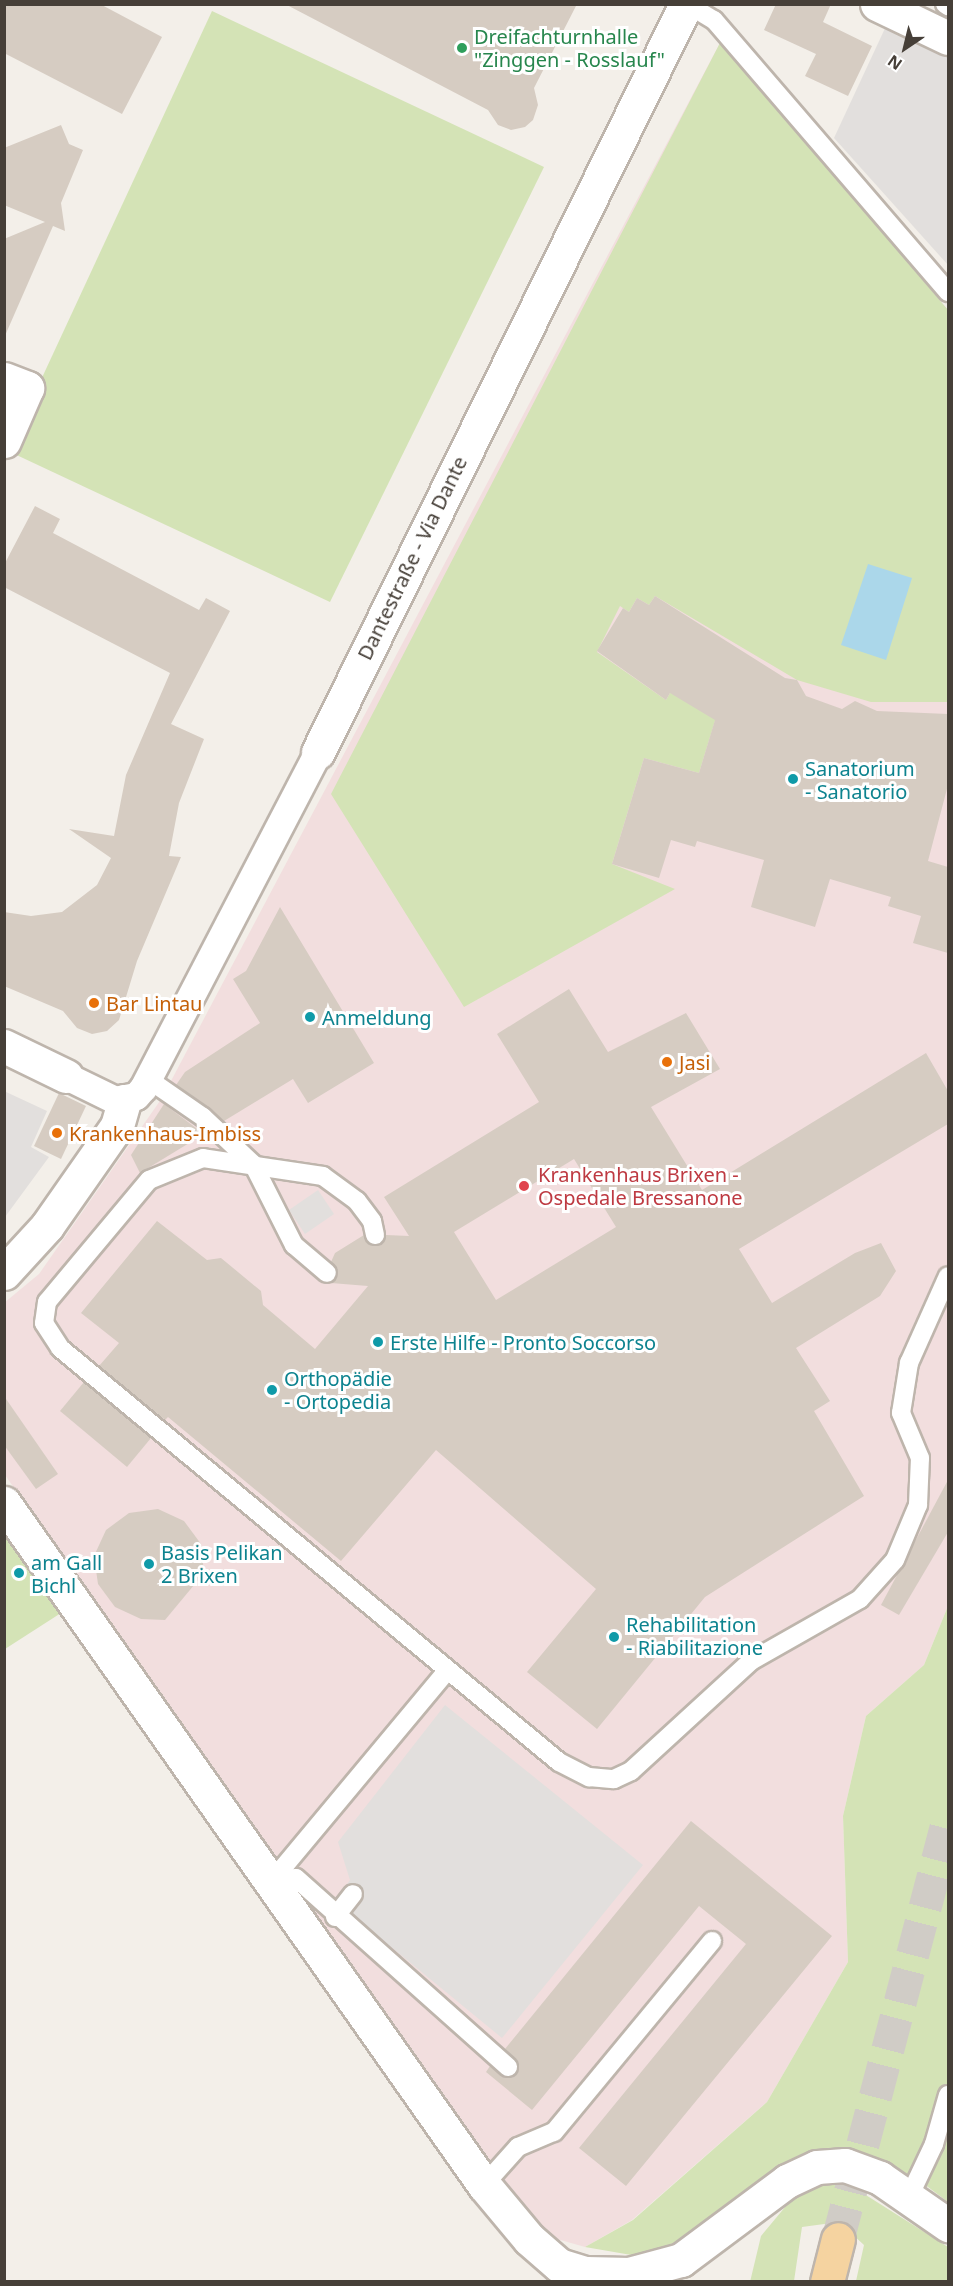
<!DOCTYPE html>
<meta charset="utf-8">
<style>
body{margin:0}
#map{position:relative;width:953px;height:2286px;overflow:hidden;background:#f3efe9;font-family:"Noto Sans",sans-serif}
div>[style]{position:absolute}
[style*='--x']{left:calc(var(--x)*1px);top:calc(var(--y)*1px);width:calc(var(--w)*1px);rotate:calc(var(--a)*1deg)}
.medical>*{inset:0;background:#f2dede}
.green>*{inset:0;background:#d4e3b6}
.parking>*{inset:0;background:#e2dfdd}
.water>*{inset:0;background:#abd7ea}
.building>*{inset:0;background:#d6ccc2}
.primary-tunnel>*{height:33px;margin-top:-16.5px;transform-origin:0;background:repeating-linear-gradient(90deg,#d0ccc6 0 33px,transparent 0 49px)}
.roads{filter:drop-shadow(2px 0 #beb5ac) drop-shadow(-2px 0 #beb5ac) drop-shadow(0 2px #beb5ac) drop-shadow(0 -2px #beb5ac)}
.service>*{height:18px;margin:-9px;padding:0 9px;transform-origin:9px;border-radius:9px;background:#fff}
.pedestrian>*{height:27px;margin:-13.5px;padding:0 13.5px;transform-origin:13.5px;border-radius:13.5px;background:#fff}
.minor>*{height:33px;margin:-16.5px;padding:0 16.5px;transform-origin:16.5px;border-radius:16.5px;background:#fff}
.primary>*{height:33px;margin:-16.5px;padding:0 16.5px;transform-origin:16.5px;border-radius:16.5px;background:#f5d3a0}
.dots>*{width:16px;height:16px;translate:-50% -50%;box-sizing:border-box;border:3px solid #fff;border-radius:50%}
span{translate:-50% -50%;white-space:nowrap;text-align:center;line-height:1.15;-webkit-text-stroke:6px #fff;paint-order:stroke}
.leisure-label{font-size:20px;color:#27864d}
.left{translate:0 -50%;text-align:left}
.street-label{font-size:20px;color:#463f38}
.culture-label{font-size:20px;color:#0d838f}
.food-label{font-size:20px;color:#c56008}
.health-label{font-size:20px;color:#be3a42}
.frame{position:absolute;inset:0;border:6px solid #463f38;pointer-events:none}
.north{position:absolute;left:875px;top:18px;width:60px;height:60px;-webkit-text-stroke:4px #fff;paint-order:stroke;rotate:215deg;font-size:16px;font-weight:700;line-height:24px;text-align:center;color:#463f38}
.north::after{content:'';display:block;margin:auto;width:21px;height:27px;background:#463f38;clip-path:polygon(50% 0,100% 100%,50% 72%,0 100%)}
</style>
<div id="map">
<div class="medical">
<div style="clip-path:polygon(721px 41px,948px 310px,948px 1606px,924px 1665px,866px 1716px,843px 1816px,848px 1962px,767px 2102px,632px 2220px,585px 2247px,550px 2237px,508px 2193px,5px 1475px,4px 1303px,39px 1274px,162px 1098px)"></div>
</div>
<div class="green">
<div style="clip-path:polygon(212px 11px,544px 167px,330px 602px,8px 451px)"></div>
<div style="clip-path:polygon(721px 41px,948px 310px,948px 702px,871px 702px,797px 680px,655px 596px,649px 605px,637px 598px,629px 612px,620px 606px,597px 652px,666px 700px,670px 693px,721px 701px,699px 773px,644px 758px,612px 864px,675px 889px,464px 1007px,331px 794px)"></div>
<div style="clip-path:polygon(5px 1533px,61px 1613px,5px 1649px,4px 1649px)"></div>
<div style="clip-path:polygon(948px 1606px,948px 2202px,928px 2187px,862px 2156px,643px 2257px,585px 2247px,633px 2220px,767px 2102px,848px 1962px,843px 1816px,866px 1716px,924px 1665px)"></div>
<div style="clip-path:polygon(822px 2185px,850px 2185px,948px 2247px,948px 2281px,856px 2281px,864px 2245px,839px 2222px,802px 2227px,794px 2281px,750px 2282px,761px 2236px,791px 2200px)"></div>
</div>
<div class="parking">
<div style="clip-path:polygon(887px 24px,948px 53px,948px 265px,834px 138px)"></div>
<div style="clip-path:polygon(4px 1091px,47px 1111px,31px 1147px,49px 1157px,5px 1217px)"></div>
<div style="clip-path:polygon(318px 1190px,334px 1214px,305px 1234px,289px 1210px)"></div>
<div style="clip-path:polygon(445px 1705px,643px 1865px,502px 2038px,335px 1901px,350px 1880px,338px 1842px)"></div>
</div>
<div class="water">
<div style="clip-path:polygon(868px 564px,912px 578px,886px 660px,841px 645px)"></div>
</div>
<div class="building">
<div style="clip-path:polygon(4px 4px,100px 4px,162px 37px,122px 114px,4px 53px)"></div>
<div style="clip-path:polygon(285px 4px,577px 4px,534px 88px,538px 105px,533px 120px,525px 127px,511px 130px,498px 125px,488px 110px)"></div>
<div style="clip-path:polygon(776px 4px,831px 4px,823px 22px,872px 46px,848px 96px,805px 76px,816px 54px,764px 30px)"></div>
<div style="clip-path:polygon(61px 125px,69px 144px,83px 150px,61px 203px,65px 231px,53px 226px,4px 338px,4px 239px,45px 222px,4px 205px,4px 148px)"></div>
<div style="clip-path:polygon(35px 506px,60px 519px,53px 533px,199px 610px,206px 598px,230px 611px,171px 724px,204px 739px,179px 803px,169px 856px,181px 857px,137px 961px,119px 1020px,107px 1031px,92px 1034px,77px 1028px,63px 1011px,4px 986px,4px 912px,31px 916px,62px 912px,97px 885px,111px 858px,69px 829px,114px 836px,126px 775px,170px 673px,4px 587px,4px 565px)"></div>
<div style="clip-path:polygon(655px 596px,785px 678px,797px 680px,806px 696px,842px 709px,855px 701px,877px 711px,948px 714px,948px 785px,928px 861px,948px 867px,948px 953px,913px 943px,921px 916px,888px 906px,891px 897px,830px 879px,815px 927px,751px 907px,764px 860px,697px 841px,695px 847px,671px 840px,659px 878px,612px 864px,644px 758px,699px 773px,715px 720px,670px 693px,666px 700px,597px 651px,623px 608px,629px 612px,637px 598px,649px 605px)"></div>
<div style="clip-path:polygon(280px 907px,374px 1063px,308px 1103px,293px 1079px,224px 1121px,176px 1085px,185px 1072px,260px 1023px,233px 979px,246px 971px)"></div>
<div style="clip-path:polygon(evenodd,569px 989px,608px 1052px,686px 1013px,720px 1069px,651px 1107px,702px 1190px,926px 1053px,948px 1091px,948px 1124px,739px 1249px,772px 1303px,855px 1253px,881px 1243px,896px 1271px,880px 1296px,796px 1348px,830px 1401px,814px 1411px,864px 1496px,705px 1597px,597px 1729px,527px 1672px,596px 1589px,436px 1450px,341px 1561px,168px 1417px,165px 1420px,99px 1366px,119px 1343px,81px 1313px,157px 1221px,207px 1260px,221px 1258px,261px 1291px,263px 1305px,315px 1349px,368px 1286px,331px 1283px,338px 1274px,331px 1262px,335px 1253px,364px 1235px,367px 1243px,377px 1246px,386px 1235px,409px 1236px,384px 1197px,539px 1102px,497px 1034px,569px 989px,574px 1159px,616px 1227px,496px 1300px,454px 1232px,574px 1159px)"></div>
<div style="clip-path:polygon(59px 1093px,86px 1106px,61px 1159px,34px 1146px)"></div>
<div style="clip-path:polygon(164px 1104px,204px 1134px,140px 1173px,131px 1155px)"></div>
<div style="clip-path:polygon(84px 1382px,151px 1438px,127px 1467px,60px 1411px)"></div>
<div style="clip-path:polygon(4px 1396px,58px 1474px,36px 1489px,4px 1445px)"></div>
<div style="clip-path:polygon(948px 1480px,948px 1532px,899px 1615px,881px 1605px)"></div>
<div style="clip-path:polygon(158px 1509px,184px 1521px,201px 1544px,204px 1573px,165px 1620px,141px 1619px,115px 1607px,98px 1584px,94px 1556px,106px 1530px,129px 1513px)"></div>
<div style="clip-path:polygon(691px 1821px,832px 1936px,626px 2186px,579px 2148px,746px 1944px,699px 1906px,532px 2110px,486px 2072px,490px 2066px,505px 2078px,517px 2074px,518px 2063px,505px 2049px)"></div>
</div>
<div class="primary-tunnel">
<div style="--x:838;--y:2239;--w:433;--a:-75.3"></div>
</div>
<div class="roads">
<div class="service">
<div style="--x:687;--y:4;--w:31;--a:31"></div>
<div style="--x:714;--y:20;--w:359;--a:49.3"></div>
<div style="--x:945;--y:4;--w:4;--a:34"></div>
<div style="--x:148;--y:1079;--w:67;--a:34.6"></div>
<div style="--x:203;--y:1117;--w:69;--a:43.2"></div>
<div style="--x:253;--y:1164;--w:91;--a:63.2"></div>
<div style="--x:294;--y:1245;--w:43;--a:40.3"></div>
<div style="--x:375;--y:1235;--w:14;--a:-102"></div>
<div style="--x:372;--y:1221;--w:25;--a:-127"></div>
<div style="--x:357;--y:1201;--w:42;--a:-143.7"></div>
<div style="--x:323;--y:1176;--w:121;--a:-171.5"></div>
<div style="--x:203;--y:1158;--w:58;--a:157.8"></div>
<div style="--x:149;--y:1180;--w:159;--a:129.9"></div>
<div style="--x:47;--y:1302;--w:21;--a:98"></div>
<div style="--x:44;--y:1323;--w:30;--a:57"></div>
<div style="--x:60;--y:1348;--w:648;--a:39.68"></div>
<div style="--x:559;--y:1762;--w:34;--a:27"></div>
<div style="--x:589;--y:1777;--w:25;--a:5"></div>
<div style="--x:614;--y:1779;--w:19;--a:-25"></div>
<div style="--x:631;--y:1771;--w:163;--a:-42.5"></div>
<div style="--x:751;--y:1661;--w:125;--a:-29.6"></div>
<div style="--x:860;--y:1599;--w:52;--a:-48.1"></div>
<div style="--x:895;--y:1560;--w:60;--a:-67.3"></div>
<div style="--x:918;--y:1505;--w:47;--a:-87.6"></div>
<div style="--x:920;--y:1458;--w:49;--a:-112.9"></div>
<div style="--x:901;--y:1413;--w:51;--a:-80.9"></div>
<div style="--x:909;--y:1363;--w:95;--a:-65.9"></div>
<div style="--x:271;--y:1882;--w:25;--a:-9"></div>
<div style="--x:296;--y:1878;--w:284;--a:41.7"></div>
<div style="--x:271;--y:1882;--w:275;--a:-50.2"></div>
<div style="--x:335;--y:1917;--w:29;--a:-52"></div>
<div style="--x:484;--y:2185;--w:51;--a:-48.2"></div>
<div style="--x:518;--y:2147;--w:39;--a:-23"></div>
<div style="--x:554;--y:2132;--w:248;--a:-50.4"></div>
<div style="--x:909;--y:2197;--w:59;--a:-64.7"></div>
<div style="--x:934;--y:2144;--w:51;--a:-74.1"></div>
</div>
<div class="pedestrian">
<div style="--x:66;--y:1076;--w:55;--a:26.1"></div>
<div style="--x:115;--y:1100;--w:21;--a:-11"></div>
<div style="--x:136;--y:1096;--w:11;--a:-49"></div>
<div style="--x:143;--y:1088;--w:379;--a:-62.5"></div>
</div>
<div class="minor">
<div style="--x:877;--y:4;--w:79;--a:25.6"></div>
<div style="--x:4;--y:379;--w:25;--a:21"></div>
<div style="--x:27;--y:388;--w:58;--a:113.5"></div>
<div style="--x:318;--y:752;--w:834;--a:-63.8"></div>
<div style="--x:4;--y:1046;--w:69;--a:25.8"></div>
<div style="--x:4;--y:1273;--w:64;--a:-47.5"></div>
<div style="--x:47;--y:1226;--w:122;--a:-55"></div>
<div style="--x:117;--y:1126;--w:26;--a:-74"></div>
<div style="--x:4;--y:1503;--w:834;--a:54.86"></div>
<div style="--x:484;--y:2185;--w:70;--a:50.2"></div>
<div style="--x:529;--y:2239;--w:40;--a:41"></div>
<div style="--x:559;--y:2265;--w:28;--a:17"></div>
<div style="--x:586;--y:2273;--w:43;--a:1.3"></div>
<div style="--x:629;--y:2274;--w:54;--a:-15.1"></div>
<div style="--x:681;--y:2260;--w:132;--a:-36.7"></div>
<div style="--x:787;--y:2181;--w:33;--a:-25"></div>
<div style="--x:817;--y:2167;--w:28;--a:-4"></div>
<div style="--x:845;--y:2165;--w:37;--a:20"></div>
<div style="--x:880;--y:2178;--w:83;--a:34.7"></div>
</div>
<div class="primary">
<div style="--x:827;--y:2282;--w:44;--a:-75.7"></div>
</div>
</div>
<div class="dots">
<div style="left:462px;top:48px;background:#2e9e5b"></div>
<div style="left:793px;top:779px;background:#0f9aa8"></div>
<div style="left:94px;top:1003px;background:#e8710a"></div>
<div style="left:310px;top:1017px;background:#0f9aa8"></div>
<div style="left:667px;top:1062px;background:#e8710a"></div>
<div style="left:57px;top:1133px;background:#e8710a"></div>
<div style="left:524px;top:1186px;background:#e0444e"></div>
<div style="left:378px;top:1342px;background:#0f9aa8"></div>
<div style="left:272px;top:1390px;background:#0f9aa8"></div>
<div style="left:149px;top:1564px;background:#0f9aa8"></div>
<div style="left:19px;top:1573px;background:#0f9aa8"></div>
<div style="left:614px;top:1637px;background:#0f9aa8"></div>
</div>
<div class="leisure-label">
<span class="left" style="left:474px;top:48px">Dreifachturnhalle<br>"Zinggen - Rosslauf"</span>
</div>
<div class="street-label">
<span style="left:412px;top:558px;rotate:-64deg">Dantestraße - Via Dante</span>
</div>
<div class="culture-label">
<span class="left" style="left:805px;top:780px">Sanatorium<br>- Sanatorio</span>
<span class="left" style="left:322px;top:1017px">Anmeldung</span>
<span class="left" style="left:390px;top:1342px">Erste Hilfe - Pronto Soccorso</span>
<span class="left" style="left:284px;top:1390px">Orthopädie<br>- Ortopedia</span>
<span class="left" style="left:161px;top:1564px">Basis Pelikan<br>2 Brixen</span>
<span class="left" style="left:31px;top:1574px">am Gall<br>Bichl</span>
<span class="left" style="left:626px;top:1636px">Rehabilitation<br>- Riabilitazione</span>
</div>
<div class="food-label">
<span class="left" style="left:106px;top:1003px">Bar Lintau</span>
<span class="left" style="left:679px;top:1062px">Jasi</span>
<span class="left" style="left:69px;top:1133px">Krankenhaus-Imbiss</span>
</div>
<div class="health-label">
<span class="left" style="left:538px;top:1186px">Krankenhaus Brixen -<br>Ospedale Bressanone</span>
</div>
<div class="frame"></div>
<div class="north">N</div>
</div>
